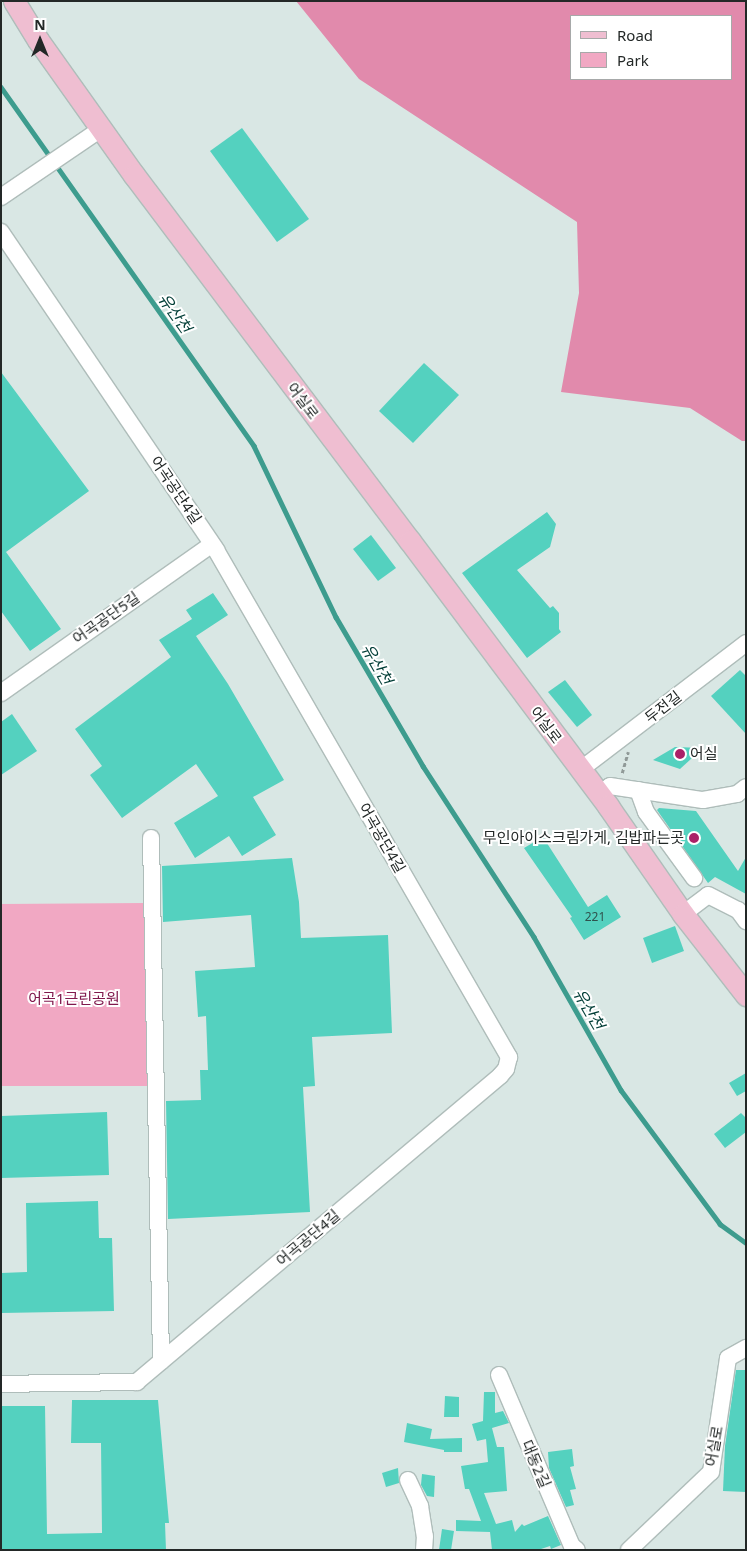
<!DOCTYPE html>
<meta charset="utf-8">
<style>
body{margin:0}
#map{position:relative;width:747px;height:1551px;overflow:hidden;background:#d9e7e4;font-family:"Noto Sans","Noto Sans KR",sans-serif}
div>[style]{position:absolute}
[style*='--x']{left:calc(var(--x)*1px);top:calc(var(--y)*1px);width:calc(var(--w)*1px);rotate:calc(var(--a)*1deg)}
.green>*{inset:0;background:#f1a8c3}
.forest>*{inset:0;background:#e18aac}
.stream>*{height:4.5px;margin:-2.25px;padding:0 2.25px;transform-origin:2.25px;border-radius:2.25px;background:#3d9c8e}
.building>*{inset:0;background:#54d1bf}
.path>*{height:2.5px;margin-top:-1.25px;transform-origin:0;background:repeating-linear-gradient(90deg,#909a98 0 4px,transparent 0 6.5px)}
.roads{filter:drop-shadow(1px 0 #afbdba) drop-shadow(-1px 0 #afbdba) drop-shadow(0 1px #afbdba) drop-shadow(0 -1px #afbdba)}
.minor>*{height:16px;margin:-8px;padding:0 8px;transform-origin:8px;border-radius:8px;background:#fff}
.major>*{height:21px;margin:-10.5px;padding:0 10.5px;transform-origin:10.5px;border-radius:10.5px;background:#efbed1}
.dots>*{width:14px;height:14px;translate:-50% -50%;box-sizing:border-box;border:2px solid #fff;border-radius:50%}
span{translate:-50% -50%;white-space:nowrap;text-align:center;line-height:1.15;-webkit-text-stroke:4px #fff;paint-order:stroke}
.number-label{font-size:12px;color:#2f524d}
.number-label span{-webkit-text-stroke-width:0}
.street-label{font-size:15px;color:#232827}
.poi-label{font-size:15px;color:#232827}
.left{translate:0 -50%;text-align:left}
.right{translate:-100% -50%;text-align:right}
.park-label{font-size:15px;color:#80194d}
.water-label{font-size:16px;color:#023e37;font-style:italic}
.frame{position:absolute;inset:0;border:2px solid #232827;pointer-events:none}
.legend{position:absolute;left:570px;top:15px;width:162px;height:65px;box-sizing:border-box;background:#fff;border:1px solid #a7a9a9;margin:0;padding:6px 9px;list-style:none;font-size:15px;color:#232827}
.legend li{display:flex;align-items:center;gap:10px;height:25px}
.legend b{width:25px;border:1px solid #a7a9a9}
.north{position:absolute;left:15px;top:15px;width:50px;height:50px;-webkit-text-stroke:4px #fff;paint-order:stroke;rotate:0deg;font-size:14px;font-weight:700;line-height:20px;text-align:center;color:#232827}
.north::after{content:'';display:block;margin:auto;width:18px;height:22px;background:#232827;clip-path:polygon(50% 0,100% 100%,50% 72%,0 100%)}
</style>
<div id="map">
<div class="green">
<div style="clip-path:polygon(144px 903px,150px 1086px,1px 1086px,1px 904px)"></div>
</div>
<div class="forest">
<div style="clip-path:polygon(evenodd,296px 1px,746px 1px,746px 441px,742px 441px,690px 408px,561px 392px,579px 293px,577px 222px,359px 79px,296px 1px,571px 16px,731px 16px,731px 79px,571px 79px,571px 16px)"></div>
</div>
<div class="stream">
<div style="--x:1;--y:87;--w:439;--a:54.8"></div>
<div style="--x:254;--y:446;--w:190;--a:64.4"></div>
<div style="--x:336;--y:617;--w:173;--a:59.7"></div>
<div style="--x:423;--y:766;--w:204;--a:57"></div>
<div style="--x:534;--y:937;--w:176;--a:60.4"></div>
<div style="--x:621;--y:1090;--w:167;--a:53.5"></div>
<div style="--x:720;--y:1224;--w:32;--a:36"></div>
</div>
<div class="building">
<div style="clip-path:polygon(242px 128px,309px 219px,277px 242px,210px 151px)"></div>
<div style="clip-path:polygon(424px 363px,459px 395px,413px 443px,379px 411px)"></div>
<div style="clip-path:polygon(1px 372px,89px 491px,6px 552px,61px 629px,30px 651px,1px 611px)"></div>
<div style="clip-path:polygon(547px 512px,556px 524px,550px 547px,517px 570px,550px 608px,553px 606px,559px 613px,559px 629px,561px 632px,527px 658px,462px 573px)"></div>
<div style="clip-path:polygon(371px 535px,396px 568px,378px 581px,353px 549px)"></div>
<div style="clip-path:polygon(213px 593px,228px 615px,196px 636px,228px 684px,284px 780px,253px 797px,276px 835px,242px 856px,229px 836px,195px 858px,174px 823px,218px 796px,196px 764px,122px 818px,90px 775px,102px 766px,75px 729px,171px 657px,159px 640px,192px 619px,186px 610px)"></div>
<div style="clip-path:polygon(740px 670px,746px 676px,746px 734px,711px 696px)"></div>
<div style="clip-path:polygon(565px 680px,592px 715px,577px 727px,548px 692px)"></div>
<div style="clip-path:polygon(12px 714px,37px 751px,1px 775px,1px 722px)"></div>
<div style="clip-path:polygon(675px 747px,703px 748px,680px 769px,653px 760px)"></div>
<div style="clip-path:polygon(659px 808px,696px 811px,738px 871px,746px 857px,746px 894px,715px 877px,708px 883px,657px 810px)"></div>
<div style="clip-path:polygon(543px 837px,588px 907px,607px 895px,621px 917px,584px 940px,570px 918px,572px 917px,524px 848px)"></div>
<div style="clip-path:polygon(292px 858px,299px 902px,301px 938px,388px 935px,392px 1033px,312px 1037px,315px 1086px,303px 1087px,310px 1212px,168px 1219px,166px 1101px,201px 1100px,200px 1070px,208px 1070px,206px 1016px,198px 1017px,195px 971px,255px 967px,251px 915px,163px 922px,162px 866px)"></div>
<div style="clip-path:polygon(675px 926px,684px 951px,652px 963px,643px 938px)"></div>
<div style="clip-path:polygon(746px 1073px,746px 1091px,737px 1096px,729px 1083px)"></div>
<div style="clip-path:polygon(107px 1112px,109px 1175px,1px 1178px,1px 1116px)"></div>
<div style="clip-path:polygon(741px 1113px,746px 1118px,746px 1132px,725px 1148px,714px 1134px)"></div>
<div style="clip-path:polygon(98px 1201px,99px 1238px,112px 1238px,114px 1311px,1px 1313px,1px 1273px,27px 1272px,26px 1203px)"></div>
<div style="clip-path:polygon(736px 1370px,746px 1370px,746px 1492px,723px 1491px,725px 1446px)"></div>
<div style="clip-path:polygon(484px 1392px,495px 1392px,495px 1413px,503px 1411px,509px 1423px,492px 1428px,497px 1447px,504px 1447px,507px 1491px,484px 1493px,496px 1524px,512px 1520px,515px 1532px,522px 1524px,524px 1526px,548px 1516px,561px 1545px,551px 1549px,550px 1546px,538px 1550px,492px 1550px,490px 1532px,456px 1531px,456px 1520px,481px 1521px,469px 1489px,465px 1489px,461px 1466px,488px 1462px,486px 1439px,477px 1441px,472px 1424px,483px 1421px)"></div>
<div style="clip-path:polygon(445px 1396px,459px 1397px,459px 1417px,444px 1417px)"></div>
<div style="clip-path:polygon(72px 1400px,158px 1400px,169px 1523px,165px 1523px,166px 1550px,1px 1550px,1px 1406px,45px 1406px,47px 1534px,102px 1533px,101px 1443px,71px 1443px)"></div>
<div style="clip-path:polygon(407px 1423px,432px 1429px,430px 1439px,462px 1438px,462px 1452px,444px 1452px,444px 1450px,404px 1442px)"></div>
<div style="clip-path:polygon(572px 1449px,574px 1466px,570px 1467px,576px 1489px,570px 1490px,574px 1505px,566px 1507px,549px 1468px,548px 1452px)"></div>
<div style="clip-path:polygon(398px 1468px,399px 1483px,386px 1487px,382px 1473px)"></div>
<div style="clip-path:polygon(422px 1474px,435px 1476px,434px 1497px,427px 1496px,421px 1485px)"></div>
<div style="clip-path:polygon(442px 1529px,454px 1531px,451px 1550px,439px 1550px)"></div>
</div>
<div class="path">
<div style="--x:622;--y:773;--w:22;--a:-74"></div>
</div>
<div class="roads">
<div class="minor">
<div style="--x:1;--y:197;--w:121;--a:-34.2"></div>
<div style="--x:1;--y:232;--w:384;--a:55.9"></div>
<div style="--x:216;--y:550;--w:586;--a:59.98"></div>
<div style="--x:509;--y:1057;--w:12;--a:104"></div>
<div style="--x:506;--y:1069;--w:9;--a:131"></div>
<div style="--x:500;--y:1076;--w:475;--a:139.9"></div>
<div style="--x:137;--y:1382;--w:136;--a:179.2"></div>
<div style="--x:1;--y:693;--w:258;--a:-35.2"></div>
<div style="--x:580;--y:770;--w:209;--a:-37.4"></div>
<div style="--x:638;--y:790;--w:23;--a:70"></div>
<div style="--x:646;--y:812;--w:82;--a:54"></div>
<div style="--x:599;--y:795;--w:14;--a:-39"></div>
<div style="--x:610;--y:786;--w:94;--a:8.6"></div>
<div style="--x:703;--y:800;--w:35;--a:-10"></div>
<div style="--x:737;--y:794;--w:11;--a:-38"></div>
<div style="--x:151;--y:838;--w:523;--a:88.9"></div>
<div style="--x:683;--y:914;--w:31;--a:-37"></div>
<div style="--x:708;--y:895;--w:34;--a:27"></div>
<div style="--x:738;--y:910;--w:14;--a:54"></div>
<div style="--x:499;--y:1375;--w:186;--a:66.9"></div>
<div style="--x:572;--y:1546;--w:6;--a:39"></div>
<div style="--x:408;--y:1480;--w:29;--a:65"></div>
<div style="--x:420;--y:1506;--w:30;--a:81"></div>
<div style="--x:425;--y:1536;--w:14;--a:94"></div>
<div style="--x:629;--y:1550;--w:113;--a:-43.6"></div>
<div style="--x:711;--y:1472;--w:115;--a:-81.5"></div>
<div style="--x:728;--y:1358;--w:21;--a:-29"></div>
</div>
<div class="major">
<div style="--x:14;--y:1;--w:46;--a:58.4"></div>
<div style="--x:38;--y:40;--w:166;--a:54.6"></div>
<div style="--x:134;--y:175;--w:458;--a:53"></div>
<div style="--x:410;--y:541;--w:331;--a:53.2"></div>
<div style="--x:608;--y:806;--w:131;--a:55.2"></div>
<div style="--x:683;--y:914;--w:103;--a:52.1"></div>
</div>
</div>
<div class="dots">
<div style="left:680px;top:754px;background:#aa2267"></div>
<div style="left:694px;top:838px;background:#aa2267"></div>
</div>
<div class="number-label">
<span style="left:595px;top:917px">221</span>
</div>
<div class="street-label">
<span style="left:303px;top:401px;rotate:53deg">어실로</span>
<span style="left:176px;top:490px;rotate:56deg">어곡공단4길</span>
<span style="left:106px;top:618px;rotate:-35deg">어곡공단5길</span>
<span style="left:663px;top:707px;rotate:-38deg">두전길</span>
<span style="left:546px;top:725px;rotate:53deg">어실로</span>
<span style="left:382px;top:838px;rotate:60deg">어곡공단4길</span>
<span style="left:308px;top:1238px;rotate:-40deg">어곡공단4길</span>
<span style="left:714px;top:1446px;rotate:-80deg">어실로</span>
<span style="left:536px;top:1464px;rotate:67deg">대동2길</span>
</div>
<div class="poi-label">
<span class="left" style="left:690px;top:754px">어실</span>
<span class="right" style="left:684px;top:838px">무인아이스크림가게, 김밥파는곳</span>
</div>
<div class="park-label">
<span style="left:74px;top:999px">어곡1근린공원</span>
</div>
<div class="water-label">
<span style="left:175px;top:313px;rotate:55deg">유산천</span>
<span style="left:377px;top:664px;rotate:60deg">유산천</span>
<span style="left:589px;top:1009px;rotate:60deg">유산천</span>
</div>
<div class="frame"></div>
<ul class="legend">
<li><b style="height:6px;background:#efbed1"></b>Road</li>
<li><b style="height:14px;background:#f1a8c3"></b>Park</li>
</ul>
<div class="north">N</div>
</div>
